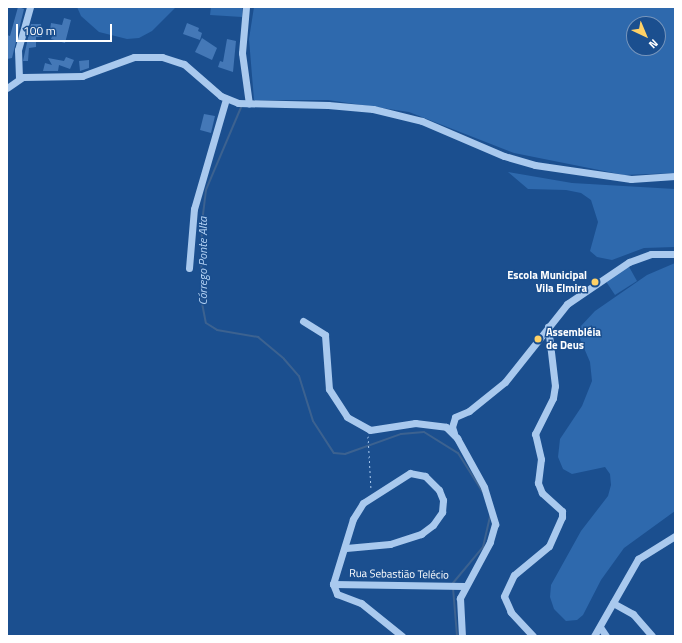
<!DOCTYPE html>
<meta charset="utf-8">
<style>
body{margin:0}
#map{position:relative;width:682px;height:643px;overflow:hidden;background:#1b4f8f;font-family:"Titillium Web",sans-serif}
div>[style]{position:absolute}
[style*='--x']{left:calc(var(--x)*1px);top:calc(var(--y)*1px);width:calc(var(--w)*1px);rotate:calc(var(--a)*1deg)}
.green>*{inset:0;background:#2e69ad}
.stream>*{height:2px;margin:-1px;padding:0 1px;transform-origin:1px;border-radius:1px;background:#3c6290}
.building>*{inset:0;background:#4478b7}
.path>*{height:1px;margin-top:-0.5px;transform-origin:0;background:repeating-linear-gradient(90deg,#a9c9ee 0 2px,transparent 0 5px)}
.minor>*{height:7px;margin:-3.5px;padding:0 3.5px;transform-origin:3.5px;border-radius:3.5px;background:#a9c9ee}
.dots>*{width:11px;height:11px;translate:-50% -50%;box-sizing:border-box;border:2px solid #1b4f8f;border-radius:50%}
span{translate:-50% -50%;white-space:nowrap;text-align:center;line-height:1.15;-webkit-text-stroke:3px #1b4f8f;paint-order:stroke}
.poi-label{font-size:11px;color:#fff;font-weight:700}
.right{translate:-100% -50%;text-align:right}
.left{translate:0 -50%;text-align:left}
.street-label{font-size:11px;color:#fff}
.water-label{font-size:12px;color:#b5d3f5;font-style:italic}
.frame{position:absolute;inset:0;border:8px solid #fff;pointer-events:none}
.north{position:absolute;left:626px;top:16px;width:40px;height:40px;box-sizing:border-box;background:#1b4f8f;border:1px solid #7695bc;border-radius:50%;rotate:136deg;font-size:11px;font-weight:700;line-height:16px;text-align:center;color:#fff}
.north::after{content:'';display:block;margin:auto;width:14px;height:18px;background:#ffd166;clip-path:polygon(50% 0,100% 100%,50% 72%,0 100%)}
.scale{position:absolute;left:16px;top:24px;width:96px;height:18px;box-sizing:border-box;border:2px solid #fff;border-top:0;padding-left:5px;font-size:12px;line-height:14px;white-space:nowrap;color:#fff;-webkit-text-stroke:3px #1b4f8f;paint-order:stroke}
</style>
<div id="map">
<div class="green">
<div style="clip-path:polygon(77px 7px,176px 7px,152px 31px,139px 38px,127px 39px,99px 32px,81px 16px)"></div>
<div style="clip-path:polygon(211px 7px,242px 7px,242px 17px,210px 15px)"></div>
<div style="clip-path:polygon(evenodd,254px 7px,675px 7px,675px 173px,624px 175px,514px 153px,409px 112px,328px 100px,254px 100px,249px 39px,254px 7px,634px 24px,658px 24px,658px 48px,634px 48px,634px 24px)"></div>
<div style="clip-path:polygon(508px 172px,572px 183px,675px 189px,675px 247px,644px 248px,612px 260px,597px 257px,590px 251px,598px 222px,591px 200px,581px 193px,566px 190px,528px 189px)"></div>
<div style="clip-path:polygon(675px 263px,675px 511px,624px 548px,601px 580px,583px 615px,577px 620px,566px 621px,554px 609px,550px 597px,551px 585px,581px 531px,608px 496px,611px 485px,610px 474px,605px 467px,572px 474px,563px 469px,558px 457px,560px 439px,582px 406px,592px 381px,590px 362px,578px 334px,580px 327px,595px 311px,647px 275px)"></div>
<div style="clip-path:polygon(628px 265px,637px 281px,615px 295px,605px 280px)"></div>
</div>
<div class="stream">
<div style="--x:242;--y:105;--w:92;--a:113"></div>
<div style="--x:206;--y:190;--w:32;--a:97"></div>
<div style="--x:202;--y:222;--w:76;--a:90.8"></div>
<div style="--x:201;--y:298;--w:25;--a:79"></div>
<div style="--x:206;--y:323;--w:13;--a:32"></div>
<div style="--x:217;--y:330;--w:42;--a:9.7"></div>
<div style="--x:258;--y:337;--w:34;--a:40"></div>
<div style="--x:284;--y:359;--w:23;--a:49"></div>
<div style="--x:299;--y:376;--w:47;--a:72.7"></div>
<div style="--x:313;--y:421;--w:38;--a:57"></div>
<div style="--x:334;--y:453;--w:11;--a:5"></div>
<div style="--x:345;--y:454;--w:59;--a:-19.7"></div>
<div style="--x:401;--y:434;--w:23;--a:-5"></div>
<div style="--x:424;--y:432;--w:40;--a:32"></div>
<div style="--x:458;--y:453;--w:45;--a:57.7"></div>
<div style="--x:453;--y:583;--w:47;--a:-50.2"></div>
<div style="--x:483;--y:547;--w:32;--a:-77"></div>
<div style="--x:453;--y:588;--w:48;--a:85.2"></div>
</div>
<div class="building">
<div style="clip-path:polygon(18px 7px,24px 9px,12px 58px,7px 59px,7px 35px,10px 36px)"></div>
<div style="clip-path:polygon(64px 18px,71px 20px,65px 43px,51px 39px,54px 31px,50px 30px,51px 23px,62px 25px)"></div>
<div style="clip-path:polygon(187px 23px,199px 28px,198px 31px,202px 33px,200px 40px,183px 34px)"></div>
<div style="clip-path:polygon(31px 24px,41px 24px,42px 37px,36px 37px,36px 47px,29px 48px,28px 61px,23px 61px)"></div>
<div style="clip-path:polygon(202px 38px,217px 48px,212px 60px,195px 52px)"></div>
<div style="clip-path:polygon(227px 39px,236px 41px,233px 72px,218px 67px,220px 61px,223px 62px)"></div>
<div style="clip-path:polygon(66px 57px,74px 60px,70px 69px,59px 65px,58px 71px,43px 71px,45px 63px,52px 65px,48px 58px,64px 61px)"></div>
<div style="clip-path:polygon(89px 60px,89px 68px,80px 71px,79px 61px)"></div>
<div style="clip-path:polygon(204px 114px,215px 116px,211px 133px,200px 130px)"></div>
</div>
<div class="path">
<div style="--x:368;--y:436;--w:54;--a:86.8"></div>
</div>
<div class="minor">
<div style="--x:246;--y:7;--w:46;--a:95"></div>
<div style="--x:242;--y:53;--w:51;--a:82.2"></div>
<div style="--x:19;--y:78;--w:28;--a:-92"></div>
<div style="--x:18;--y:50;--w:45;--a:-74.4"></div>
<div style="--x:7;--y:88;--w:19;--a:-35"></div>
<div style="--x:23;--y:77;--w:59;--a:-1"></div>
<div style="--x:82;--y:76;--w:55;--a:-20.1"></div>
<div style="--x:134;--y:57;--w:28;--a:0"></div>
<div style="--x:162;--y:57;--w:23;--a:18"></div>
<div style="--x:184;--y:64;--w:49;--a:40.9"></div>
<div style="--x:221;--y:96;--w:18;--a:22"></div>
<div style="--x:238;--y:103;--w:90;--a:1.3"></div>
<div style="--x:328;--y:105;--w:45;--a:5.1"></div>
<div style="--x:373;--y:109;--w:50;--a:13.8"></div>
<div style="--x:422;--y:121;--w:89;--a:23.1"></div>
<div style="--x:504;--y:156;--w:32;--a:16"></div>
<div style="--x:535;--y:165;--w:97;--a:8.3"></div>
<div style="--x:631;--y:179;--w:44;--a:-3.9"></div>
<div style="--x:189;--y:268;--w:59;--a:-85.2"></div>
<div style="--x:194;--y:209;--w:115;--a:-73.8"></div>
<div style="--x:303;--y:321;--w:26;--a:32"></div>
<div style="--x:325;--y:335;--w:54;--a:85.8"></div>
<div style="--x:329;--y:389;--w:33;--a:57"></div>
<div style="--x:347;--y:417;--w:26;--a:29"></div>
<div style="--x:370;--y:430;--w:46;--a:-8.8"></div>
<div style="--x:415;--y:423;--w:31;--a:7"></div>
<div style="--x:446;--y:427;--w:16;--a:45"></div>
<div style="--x:457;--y:438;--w:56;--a:61.1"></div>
<div style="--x:484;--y:487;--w:39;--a:73"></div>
<div style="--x:495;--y:524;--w:19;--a:106"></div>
<div style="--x:490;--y:542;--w:64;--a:118.2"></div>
<div style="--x:460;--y:598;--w:38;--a:87"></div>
<div style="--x:454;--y:433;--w:6;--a:-108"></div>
<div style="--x:452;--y:427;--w:10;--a:-73"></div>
<div style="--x:455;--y:417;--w:15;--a:-23"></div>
<div style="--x:469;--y:411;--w:46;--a:-38.9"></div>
<div style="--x:505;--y:382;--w:100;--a:-51.5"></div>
<div style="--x:567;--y:304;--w:75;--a:-34.1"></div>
<div style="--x:629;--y:262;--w:23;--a:-20"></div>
<div style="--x:651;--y:254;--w:24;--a:0"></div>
<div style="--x:346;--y:548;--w:44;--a:-5.2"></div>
<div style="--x:390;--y:544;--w:33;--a:-18"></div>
<div style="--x:421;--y:534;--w:15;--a:-37"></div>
<div style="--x:433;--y:525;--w:16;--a:-55"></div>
<div style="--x:442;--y:512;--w:12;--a:-85"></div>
<div style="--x:443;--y:500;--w:11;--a:-112"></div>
<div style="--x:439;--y:490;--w:20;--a:-135"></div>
<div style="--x:425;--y:476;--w:15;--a:-169"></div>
<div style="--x:410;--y:473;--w:56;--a:147.4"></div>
<div style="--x:363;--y:503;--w:19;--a:122"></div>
<div style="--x:353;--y:519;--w:68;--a:107.1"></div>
<div style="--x:333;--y:584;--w:11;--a:68"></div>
<div style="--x:337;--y:594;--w:26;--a:21"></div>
<div style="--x:361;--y:603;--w:53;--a:38.8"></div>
<div style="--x:333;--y:584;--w:131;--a:0.9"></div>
<div style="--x:613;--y:603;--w:23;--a:29"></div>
<div style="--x:633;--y:614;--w:29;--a:49"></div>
<div style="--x:600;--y:627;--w:11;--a:56"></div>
<div style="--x:533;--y:636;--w:33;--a:-133"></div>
<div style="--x:511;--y:612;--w:17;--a:-114"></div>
<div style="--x:504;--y:596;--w:23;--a:-65"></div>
<div style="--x:514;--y:575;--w:45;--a:-39.6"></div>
<div style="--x:549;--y:546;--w:32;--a:-66"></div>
<div style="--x:562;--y:517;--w:6;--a:-90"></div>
<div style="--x:562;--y:511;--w:27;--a:-138"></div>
<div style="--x:542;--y:493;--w:11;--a:-112"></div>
<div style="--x:538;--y:483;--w:24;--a:-83"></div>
<div style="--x:541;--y:459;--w:26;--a:-103"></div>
<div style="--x:535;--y:434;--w:40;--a:-63.4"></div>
<div style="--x:553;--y:398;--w:12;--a:-81"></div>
<div style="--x:555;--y:386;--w:60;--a:-96.7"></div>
<div style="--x:594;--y:636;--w:89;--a:-60.3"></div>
<div style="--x:638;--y:559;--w:44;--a:-31.9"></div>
</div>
<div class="dots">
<div style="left:595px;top:282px;background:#ffd166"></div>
<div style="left:538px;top:339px;background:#ffd166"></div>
</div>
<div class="poi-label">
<span class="right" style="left:587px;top:282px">Escola Municipal<br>Vila Elmira</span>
<span class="left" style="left:546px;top:339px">Assembléia<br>de Deus</span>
</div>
<div class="street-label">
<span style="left:399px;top:574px;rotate:1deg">Rua Sebastião Telécio</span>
</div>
<div class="water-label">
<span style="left:203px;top:261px;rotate:-90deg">Córrego Ponte Alta</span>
</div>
<div class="frame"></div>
<div class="north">N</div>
<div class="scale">100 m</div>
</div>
